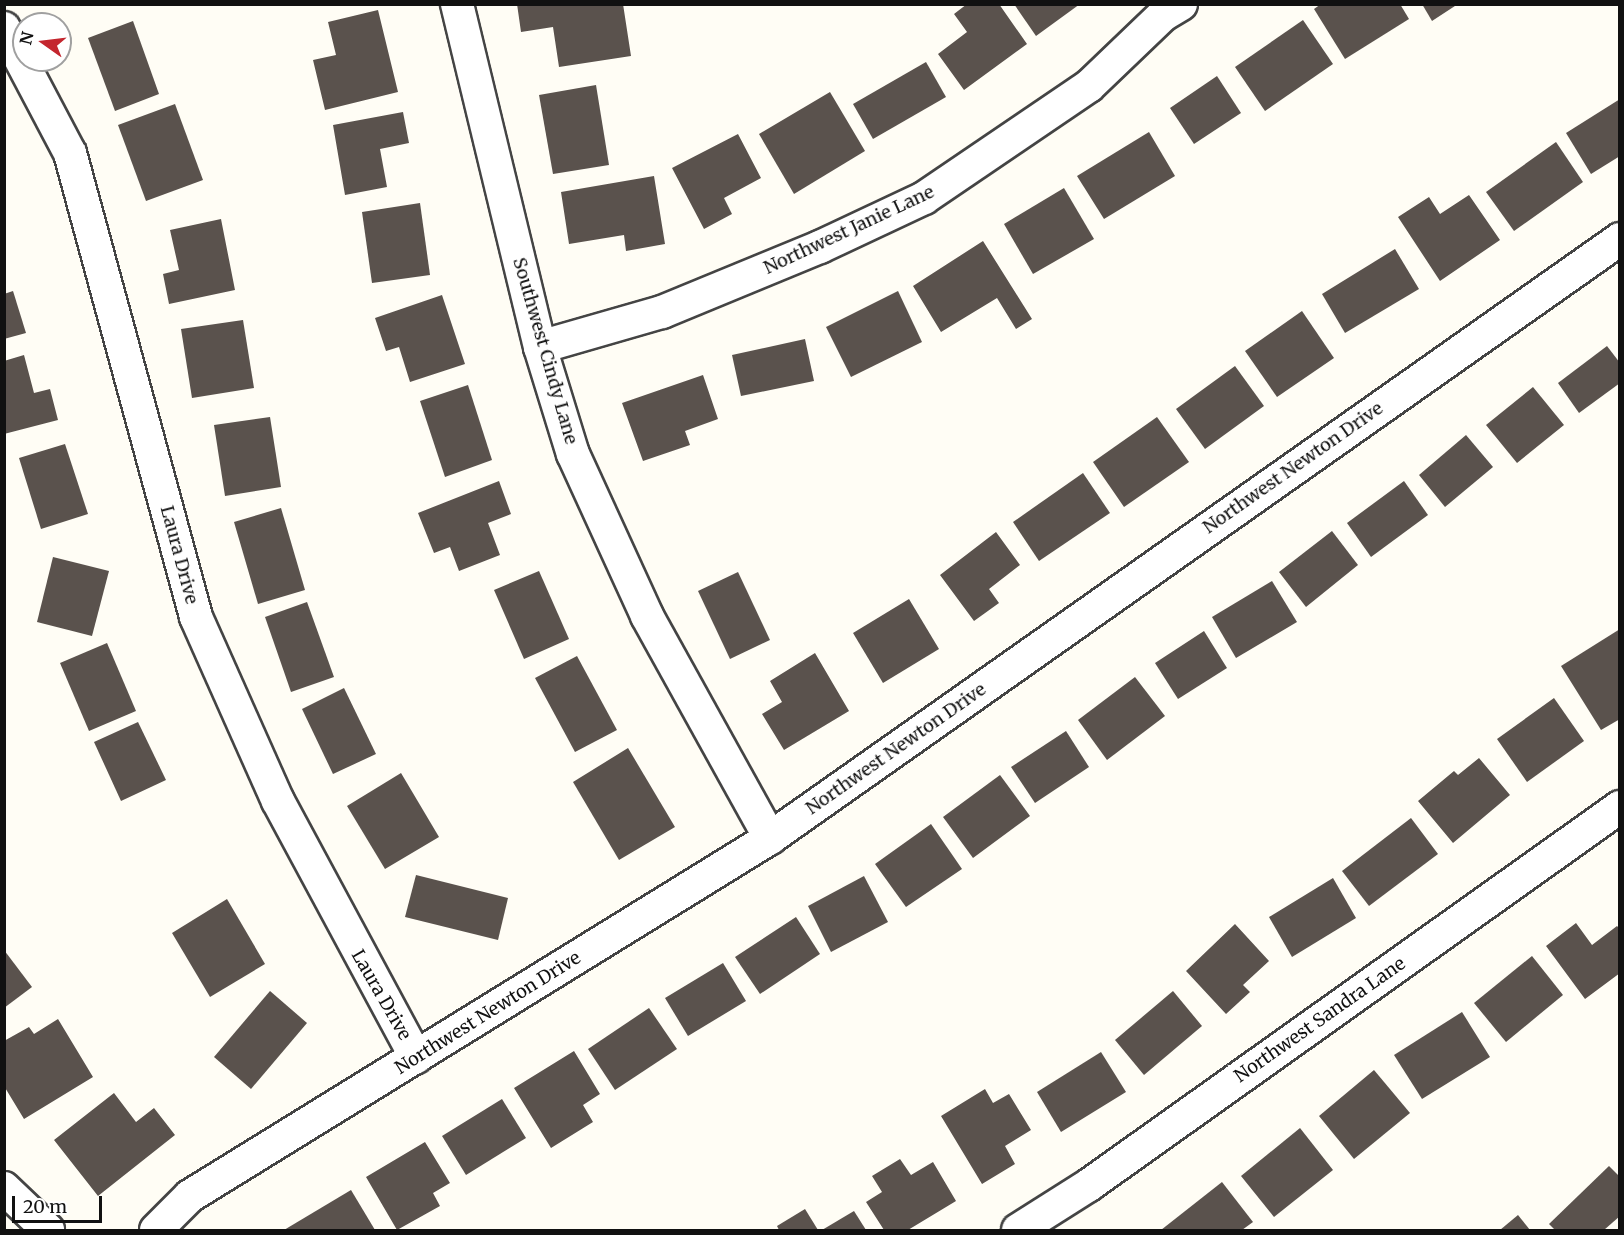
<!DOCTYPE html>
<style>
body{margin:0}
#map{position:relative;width:1624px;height:1235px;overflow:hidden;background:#fffdf5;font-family:Merriweather,serif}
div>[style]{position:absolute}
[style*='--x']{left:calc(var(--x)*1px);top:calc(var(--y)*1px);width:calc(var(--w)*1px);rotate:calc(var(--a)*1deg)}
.building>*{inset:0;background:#5a524d}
.roads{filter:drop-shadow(2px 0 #444) drop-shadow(-2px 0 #444) drop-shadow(0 2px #444) drop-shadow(0 -2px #444)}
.street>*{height:32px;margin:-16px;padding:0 16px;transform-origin:16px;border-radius:16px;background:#fff}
span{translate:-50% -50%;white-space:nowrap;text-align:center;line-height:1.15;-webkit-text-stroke:6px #fff;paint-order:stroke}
.street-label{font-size:18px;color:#111}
.frame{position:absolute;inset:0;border:6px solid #111;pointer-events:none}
.north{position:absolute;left:12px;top:12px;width:60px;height:60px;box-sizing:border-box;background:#fff;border:2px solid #a0a0a0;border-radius:50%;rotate:284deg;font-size:16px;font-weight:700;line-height:24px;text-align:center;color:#111}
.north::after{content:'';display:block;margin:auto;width:21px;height:27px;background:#c4262e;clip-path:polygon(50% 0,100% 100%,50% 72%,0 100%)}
.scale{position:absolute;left:12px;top:1196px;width:90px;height:27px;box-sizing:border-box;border:3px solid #111;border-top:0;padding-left:8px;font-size:18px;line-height:21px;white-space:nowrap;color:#111;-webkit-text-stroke:4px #fff;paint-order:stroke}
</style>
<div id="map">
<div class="building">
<div style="clip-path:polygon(517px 4px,623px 4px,631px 56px,559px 67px,553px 27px,521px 32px)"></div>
<div style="clip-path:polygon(967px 4px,999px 4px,1027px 44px,964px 90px,938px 54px,967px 32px,954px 14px)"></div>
<div style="clip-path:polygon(1014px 4px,1080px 4px,1036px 36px)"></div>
<div style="clip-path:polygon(1321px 4px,1400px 4px,1409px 19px,1345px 59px,1314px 9px)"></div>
<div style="clip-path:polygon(1422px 4px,1458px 4px,1432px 21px)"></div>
<div style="clip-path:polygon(378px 10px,398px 92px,325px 110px,313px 60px,336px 55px,328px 22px)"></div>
<div style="clip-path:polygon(1303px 20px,1333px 64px,1265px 111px,1235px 67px)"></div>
<div style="clip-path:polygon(133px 21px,159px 94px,115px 111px,88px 38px)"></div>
<div style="clip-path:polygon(926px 62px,946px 97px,873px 139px,853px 104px)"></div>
<div style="clip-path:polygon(1217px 76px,1241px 113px,1194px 144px,1170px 108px)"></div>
<div style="clip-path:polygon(596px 85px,609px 165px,553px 174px,539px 95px)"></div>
<div style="clip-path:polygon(830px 92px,865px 151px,794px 194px,759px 134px)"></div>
<div style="clip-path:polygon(1620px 99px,1620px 156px,1591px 174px,1566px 133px)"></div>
<div style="clip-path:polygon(175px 104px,203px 180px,146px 201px,118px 125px)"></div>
<div style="clip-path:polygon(403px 112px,409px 143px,380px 149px,387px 187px,345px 195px,333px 125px)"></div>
<div style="clip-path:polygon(1149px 132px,1175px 176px,1104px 219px,1077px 176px)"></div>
<div style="clip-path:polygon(738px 134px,761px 178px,724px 198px,732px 214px,704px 229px,672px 168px)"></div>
<div style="clip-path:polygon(1556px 142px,1583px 182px,1514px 231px,1486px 192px)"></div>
<div style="clip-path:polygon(654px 176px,665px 244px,626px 251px,624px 235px,569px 244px,561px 192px)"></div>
<div style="clip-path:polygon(1064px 188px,1094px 239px,1033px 274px,1004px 224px)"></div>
<div style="clip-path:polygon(1469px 195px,1500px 240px,1440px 281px,1398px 217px,1429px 197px,1440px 214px)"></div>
<div style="clip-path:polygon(420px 203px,430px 275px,372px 283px,362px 212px)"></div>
<div style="clip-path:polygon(221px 219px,235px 290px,169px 304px,163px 274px,179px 270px,170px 230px)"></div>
<div style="clip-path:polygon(983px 241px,1032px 319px,1016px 329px,997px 298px,941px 332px,913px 286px)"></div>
<div style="clip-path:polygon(1395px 249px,1419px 289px,1345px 333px,1322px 294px)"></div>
<div style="clip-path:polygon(13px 291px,26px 333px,4px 339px,4px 294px)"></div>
<div style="clip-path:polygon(898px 291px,922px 342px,851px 377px,826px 327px)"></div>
<div style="clip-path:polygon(442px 295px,465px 364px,410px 382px,399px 347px,386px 351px,375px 318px)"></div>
<div style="clip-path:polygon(1302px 311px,1334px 358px,1277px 397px,1245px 351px)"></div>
<div style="clip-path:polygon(243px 320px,254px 388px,192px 398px,181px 329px)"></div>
<div style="clip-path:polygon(805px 339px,814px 381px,741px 396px,732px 355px)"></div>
<div style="clip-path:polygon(1607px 346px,1620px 363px,1620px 383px,1579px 413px,1558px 383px)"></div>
<div style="clip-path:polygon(24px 355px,34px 393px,50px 389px,58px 420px,4px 434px,4px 361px)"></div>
<div style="clip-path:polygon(1235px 366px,1264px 406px,1205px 449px,1176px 409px)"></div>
<div style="clip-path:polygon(703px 375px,718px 419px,685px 431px,690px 445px,643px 461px,622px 403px)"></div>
<div style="clip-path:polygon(468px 385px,492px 460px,445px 477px,420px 401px)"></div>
<div style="clip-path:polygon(1533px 387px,1564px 425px,1517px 463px,1486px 425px)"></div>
<div style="clip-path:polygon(270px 417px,281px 487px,225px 496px,214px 425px)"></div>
<div style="clip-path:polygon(1157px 417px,1189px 462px,1124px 507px,1093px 462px)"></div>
<div style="clip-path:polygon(1466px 435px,1493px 467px,1445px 507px,1419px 475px)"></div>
<div style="clip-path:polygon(65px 444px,88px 514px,41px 529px,19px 458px)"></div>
<div style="clip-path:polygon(1083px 473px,1110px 513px,1039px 561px,1013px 522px)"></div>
<div style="clip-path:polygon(499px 481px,511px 514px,488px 523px,500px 555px,459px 571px,450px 547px,434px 553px,418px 513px)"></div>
<div style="clip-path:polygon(1404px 481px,1428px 515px,1371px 557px,1347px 523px)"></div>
<div style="clip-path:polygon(281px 508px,305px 590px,258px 604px,234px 522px)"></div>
<div style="clip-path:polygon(1332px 531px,1358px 565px,1306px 607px,1279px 572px)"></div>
<div style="clip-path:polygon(996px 532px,1020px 565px,989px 589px,999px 603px,974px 621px,940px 575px)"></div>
<div style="clip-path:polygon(53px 557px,109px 571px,92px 636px,37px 622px)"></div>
<div style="clip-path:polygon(539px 571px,569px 639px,524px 659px,494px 590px)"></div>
<div style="clip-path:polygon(738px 572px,770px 640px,730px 659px,698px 591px)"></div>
<div style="clip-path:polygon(1272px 581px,1297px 622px,1236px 658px,1212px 617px)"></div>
<div style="clip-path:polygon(909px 599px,939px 649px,883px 683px,853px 633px)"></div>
<div style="clip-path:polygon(307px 602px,334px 677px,291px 692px,265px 617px)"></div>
<div style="clip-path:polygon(1620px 629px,1620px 719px,1601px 730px,1561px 666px)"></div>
<div style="clip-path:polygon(1204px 631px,1227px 668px,1178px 699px,1155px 663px)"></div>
<div style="clip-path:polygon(107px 643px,136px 711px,89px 731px,60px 663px)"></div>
<div style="clip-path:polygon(815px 653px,849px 711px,784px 750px,762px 714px,782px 702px,770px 681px)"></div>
<div style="clip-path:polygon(577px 656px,617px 730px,575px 752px,535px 678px)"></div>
<div style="clip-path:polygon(1135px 677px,1165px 716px,1107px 760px,1078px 720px)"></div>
<div style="clip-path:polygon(344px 688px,376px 754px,333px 774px,302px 709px)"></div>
<div style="clip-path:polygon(1554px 698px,1584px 741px,1527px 782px,1497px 739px)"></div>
<div style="clip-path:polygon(138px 722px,166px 780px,121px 801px,94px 742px)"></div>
<div style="clip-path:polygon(1066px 731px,1089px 767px,1035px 803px,1011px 767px)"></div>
<div style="clip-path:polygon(628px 748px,675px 827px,619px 860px,573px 782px)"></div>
<div style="clip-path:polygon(1479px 758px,1510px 795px,1453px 843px,1418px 801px,1454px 771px,1458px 775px)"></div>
<div style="clip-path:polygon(401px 773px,439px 837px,385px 869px,347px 806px)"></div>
<div style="clip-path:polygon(1000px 775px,1030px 816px,973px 858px,943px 817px)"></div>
<div style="clip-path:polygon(1411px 818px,1438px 854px,1369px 906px,1342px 871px)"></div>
<div style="clip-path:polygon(931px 824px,962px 869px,906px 907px,875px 864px)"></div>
<div style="clip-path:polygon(416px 875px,508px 898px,498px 940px,405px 917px)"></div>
<div style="clip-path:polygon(864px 876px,888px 922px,831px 952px,808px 906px)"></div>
<div style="clip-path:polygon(1333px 878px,1356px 918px,1292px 957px,1269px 917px)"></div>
<div style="clip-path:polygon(227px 899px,265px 964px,210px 997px,172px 933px)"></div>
<div style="clip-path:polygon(796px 917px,820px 954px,760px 994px,735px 957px)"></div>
<div style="clip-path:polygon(1576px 923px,1592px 945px,1617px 926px,1620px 929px,1620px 973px,1585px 999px,1546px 946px)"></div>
<div style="clip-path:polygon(1235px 924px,1269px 961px,1243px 985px,1250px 992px,1226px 1014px,1186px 971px)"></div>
<div style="clip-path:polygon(4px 950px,32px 987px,4px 1008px)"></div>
<div style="clip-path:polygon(1532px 956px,1563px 995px,1506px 1042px,1474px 1003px)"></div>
<div style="clip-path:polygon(723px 963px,746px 1001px,688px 1036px,665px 998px)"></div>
<div style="clip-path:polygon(270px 991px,307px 1023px,251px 1089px,214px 1057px)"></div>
<div style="clip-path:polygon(1173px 991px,1202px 1026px,1144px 1075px,1115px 1040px)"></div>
<div style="clip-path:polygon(649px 1008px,677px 1049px,615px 1090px,588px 1049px)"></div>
<div style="clip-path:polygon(1462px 1012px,1490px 1057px,1422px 1099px,1394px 1055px)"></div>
<div style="clip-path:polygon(58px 1019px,93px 1077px,24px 1119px,4px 1086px,4px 1041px,29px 1027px,34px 1034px)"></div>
<div style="clip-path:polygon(574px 1051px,600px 1094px,583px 1105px,593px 1122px,551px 1148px,514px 1088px)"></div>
<div style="clip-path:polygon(1101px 1052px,1126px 1092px,1061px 1132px,1037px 1092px)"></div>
<div style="clip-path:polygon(1374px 1070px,1410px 1113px,1354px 1159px,1319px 1116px)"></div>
<div style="clip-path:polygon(985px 1089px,993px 1103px,1009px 1094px,1031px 1130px,1005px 1146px,1015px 1164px,982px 1184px,941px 1116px)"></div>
<div style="clip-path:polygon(114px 1093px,136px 1122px,154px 1108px,175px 1135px,98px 1196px,54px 1140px)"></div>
<div style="clip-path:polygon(502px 1099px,526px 1138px,466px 1175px,442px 1136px)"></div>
<div style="clip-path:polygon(1300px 1128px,1333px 1170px,1274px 1217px,1241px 1176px)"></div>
<div style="clip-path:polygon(425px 1142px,450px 1183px,433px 1193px,440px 1206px,397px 1230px,366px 1177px)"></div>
<div style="clip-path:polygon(900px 1159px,911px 1175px,933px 1162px,956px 1201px,908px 1230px,884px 1230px,866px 1202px,882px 1192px,872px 1176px)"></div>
<div style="clip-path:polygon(1609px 1166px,1620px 1177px,1620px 1216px,1604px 1230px,1555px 1230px,1549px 1224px)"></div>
<div style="clip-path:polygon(1222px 1182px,1253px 1222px,1242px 1230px,1161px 1230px)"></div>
<div style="clip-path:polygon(351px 1190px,375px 1230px,284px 1230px)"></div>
<div style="clip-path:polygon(805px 1209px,818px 1230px,779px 1230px,777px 1226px)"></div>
<div style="clip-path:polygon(854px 1211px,866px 1230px,822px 1230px)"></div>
<div style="clip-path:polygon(1518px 1215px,1530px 1230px,1500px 1230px)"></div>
</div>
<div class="roads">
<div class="street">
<div style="--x:457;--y:4;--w:353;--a:76.4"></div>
<div style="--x:540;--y:347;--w:112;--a:72.9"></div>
<div style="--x:573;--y:454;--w:178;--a:65.4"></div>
<div style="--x:647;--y:616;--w:254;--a:61"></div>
<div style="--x:4;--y:28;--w:141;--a:62.2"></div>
<div style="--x:70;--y:153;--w:481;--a:74.8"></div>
<div style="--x:196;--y:617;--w:201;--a:66"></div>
<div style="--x:278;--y:801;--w:291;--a:61.7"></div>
<div style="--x:540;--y:347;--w:127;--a:-16"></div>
<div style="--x:662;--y:312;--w:171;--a:-22.4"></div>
<div style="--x:820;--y:247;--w:115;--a:-25.2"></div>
<div style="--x:924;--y:198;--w:199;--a:-34.2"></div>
<div style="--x:1089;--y:86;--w:103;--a:-43.8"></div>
<div style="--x:1163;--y:15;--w:21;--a:-31"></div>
<div style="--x:4;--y:1188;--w:61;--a:43.7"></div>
<div style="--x:156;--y:1230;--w:48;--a:-45"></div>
<div style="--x:190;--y:1196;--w:682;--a:-31.68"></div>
<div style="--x:770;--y:838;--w:1040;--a:-35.17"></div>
<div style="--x:1018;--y:1230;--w:84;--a:-32.4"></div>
<div style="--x:1089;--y:1185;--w:652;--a:-35.45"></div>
</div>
</div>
<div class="street-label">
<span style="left:849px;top:230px;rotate:-25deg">Northwest Janie Lane</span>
<span style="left:545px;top:351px;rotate:74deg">Southwest Cindy Lane</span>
<span style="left:1293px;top:468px;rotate:-35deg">Northwest Newton Drive</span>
<span style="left:179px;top:555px;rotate:75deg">Laura Drive</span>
<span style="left:896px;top:749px;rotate:-35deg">Northwest Newton Drive</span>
<span style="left:381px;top:995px;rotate:60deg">Laura Drive</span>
<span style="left:488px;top:1013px;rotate:-32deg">Northwest Newton Drive</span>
<span style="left:1320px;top:1020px;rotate:-35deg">Northwest Sandra Lane</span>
</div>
<div class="frame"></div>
<div class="north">N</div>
<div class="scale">20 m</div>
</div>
